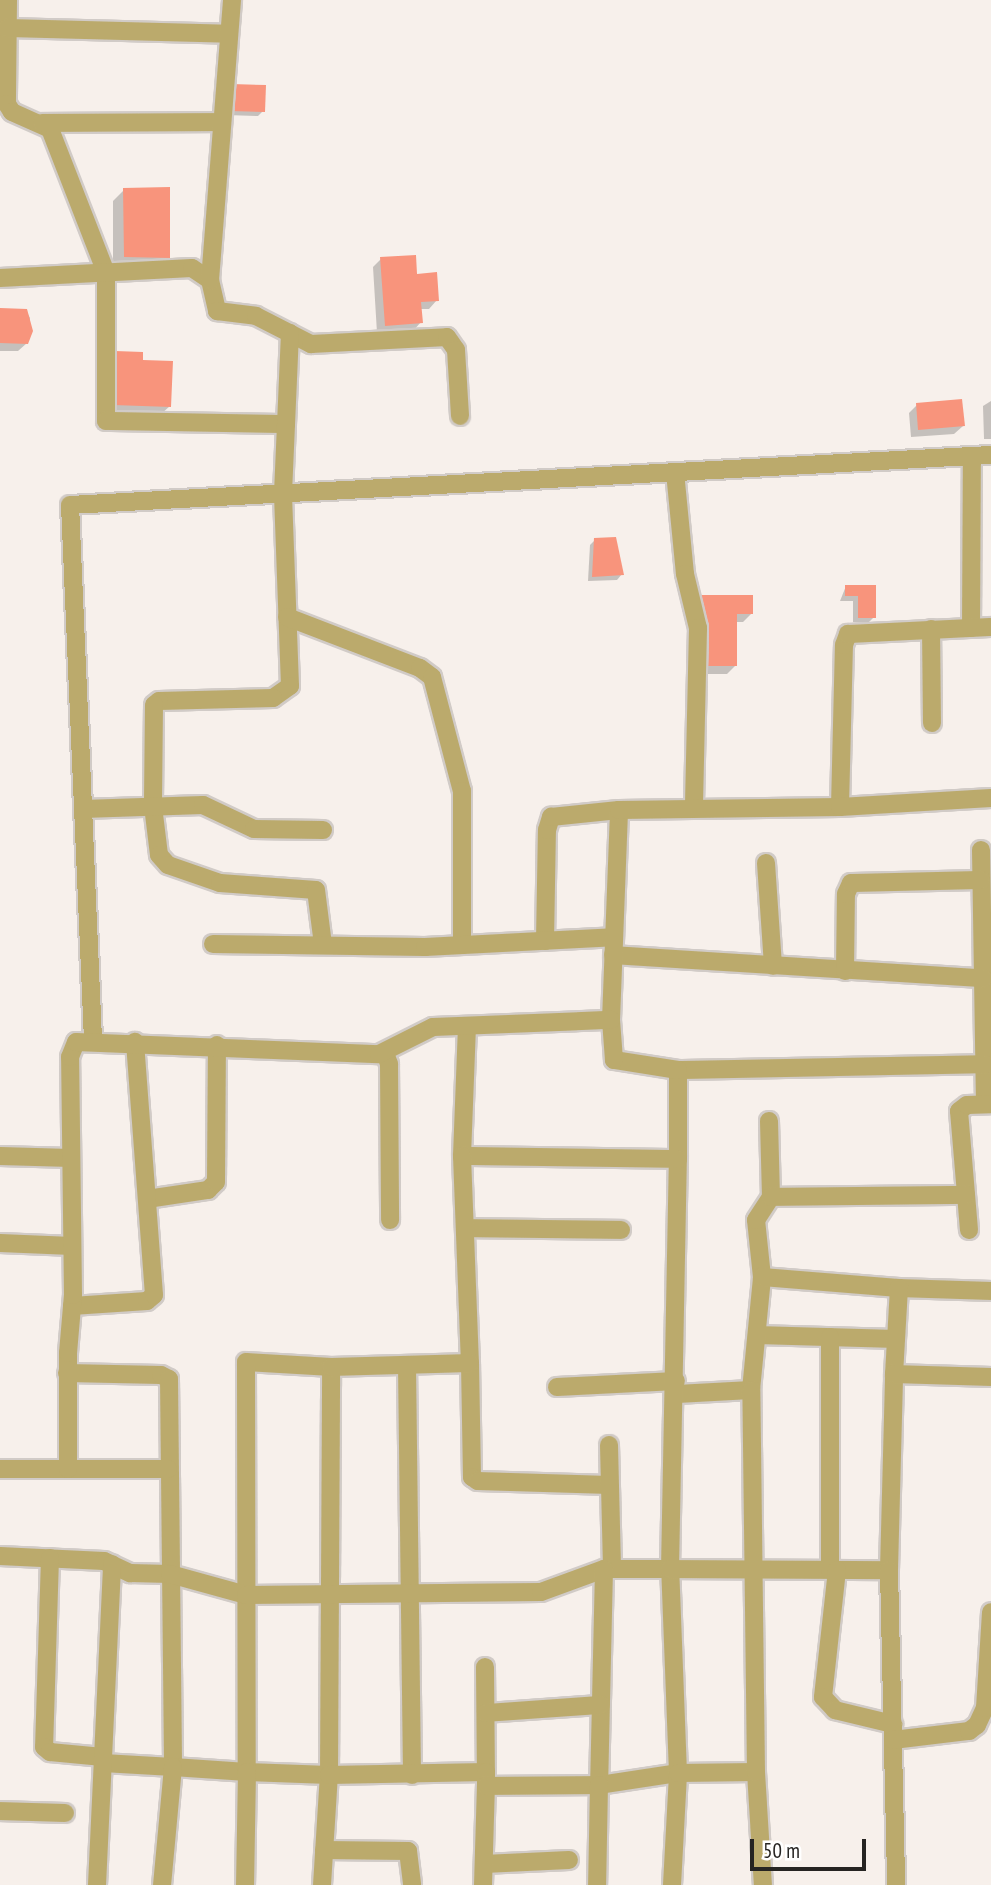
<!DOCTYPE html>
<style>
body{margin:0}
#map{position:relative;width:991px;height:1885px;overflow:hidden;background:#f7f0eb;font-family:"PT Sans Narrow",sans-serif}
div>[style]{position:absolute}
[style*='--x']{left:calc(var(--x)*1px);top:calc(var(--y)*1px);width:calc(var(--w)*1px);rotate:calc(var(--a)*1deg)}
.shadow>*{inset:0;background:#0003}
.building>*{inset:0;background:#f8947c}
.roads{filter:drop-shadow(2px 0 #d1cbc7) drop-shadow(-2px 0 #d1cbc7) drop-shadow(0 2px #d1cbc7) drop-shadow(0 -2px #d1cbc7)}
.minor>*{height:18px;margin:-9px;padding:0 9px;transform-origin:9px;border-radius:9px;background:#bbaa6c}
span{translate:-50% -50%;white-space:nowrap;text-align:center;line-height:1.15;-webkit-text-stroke:5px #fff;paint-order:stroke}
.scale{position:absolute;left:750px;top:1839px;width:116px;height:32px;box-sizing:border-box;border:4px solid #262422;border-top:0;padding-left:9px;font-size:21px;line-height:24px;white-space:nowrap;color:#262422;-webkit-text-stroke:5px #fff;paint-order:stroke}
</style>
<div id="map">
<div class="shadow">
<div style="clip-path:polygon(232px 86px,263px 111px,258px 116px,226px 115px)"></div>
<div style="clip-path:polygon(124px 190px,169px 258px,157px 269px,113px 267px,113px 201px)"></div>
<div style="clip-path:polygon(381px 259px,415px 275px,437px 300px,429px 309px,420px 309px,421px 322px,413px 331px,377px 333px,373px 267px)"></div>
<div style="clip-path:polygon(0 310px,26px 311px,30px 318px,27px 343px,18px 351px,0 351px)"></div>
<div style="clip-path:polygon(115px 353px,141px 361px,170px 406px,161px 414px,105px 412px,107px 361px)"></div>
<div style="clip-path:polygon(991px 401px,991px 439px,984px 439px,983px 406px)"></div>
<div style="clip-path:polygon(917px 405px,963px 426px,954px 434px,911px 437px,909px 413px)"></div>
<div style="clip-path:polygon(595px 540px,622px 574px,617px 580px,588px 581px,590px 545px)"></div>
<div style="clip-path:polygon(846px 586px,875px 586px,874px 617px,869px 622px,853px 622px,853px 601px,840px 601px)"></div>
<div style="clip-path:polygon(702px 597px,752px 613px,743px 622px,735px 622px,735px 666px,727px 674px,693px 674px,693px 605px)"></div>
</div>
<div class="building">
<div style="clip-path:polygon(231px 84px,266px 85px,265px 112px,230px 111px)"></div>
<div style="clip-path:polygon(170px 187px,170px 258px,124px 257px,123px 188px)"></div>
<div style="clip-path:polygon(416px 255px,417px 274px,437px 272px,439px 301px,421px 302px,423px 323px,385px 326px,380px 257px)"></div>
<div style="clip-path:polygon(0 308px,27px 309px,33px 331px,28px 344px,0 343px)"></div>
<div style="clip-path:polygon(115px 351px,143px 352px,143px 360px,173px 361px,171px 407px,113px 405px)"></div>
<div style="clip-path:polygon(962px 399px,965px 426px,918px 430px,916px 403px)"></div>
<div style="clip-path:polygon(616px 537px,624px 575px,592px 577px,594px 538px)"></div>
<div style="clip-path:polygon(845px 585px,876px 585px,876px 618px,858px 618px,858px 596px,845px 596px)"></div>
<div style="clip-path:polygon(701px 595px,753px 595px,753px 614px,737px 614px,737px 666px,701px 666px)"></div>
</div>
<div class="roads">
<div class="minor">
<div style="--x:8;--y:0;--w:104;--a:90.6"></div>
<div style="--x:7;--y:104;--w:9;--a:58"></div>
<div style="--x:12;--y:112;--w:42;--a:24.1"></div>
<div style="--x:50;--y:129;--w:155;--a:68.7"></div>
<div style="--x:106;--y:273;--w:148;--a:90"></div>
<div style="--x:106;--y:421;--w:180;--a:1"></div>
<div style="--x:7;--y:28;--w:222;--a:1.5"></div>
<div style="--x:42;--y:123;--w:180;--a:-0.3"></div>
<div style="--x:0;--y:278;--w:192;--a:-3"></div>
<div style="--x:192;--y:268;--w:22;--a:34"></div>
<div style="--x:210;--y:280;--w:32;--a:77"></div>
<div style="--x:217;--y:311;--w:39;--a:7"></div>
<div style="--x:256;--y:316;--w:62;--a:27"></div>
<div style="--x:311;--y:344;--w:136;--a:-2.9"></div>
<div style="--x:447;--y:337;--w:16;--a:55"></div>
<div style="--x:456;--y:350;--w:66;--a:86.5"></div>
<div style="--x:210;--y:280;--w:281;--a:-85.5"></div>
<div style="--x:290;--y:333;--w:162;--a:92.5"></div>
<div style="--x:283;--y:495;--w:191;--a:87.9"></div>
<div style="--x:290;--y:686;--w:21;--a:145"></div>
<div style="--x:273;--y:698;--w:114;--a:178.5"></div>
<div style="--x:159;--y:701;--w:6;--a:141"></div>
<div style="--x:154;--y:705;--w:101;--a:90.6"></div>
<div style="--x:153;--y:806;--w:49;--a:83"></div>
<div style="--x:159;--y:855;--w:13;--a:48"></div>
<div style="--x:168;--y:865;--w:55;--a:19.1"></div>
<div style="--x:220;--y:883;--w:96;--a:4.2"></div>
<div style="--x:316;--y:890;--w:55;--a:82.7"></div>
<div style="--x:675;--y:472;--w:102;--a:84.4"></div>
<div style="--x:685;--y:574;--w:56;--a:76.5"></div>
<div style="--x:698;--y:628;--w:178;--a:91.3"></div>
<div style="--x:287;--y:617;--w:142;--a:21"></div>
<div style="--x:420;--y:668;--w:15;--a:37"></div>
<div style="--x:432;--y:677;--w:118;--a:75.3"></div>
<div style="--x:462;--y:791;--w:154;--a:90"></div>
<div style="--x:971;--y:628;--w:172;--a:-89.7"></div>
<div style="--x:931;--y:629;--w:94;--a:89.4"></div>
<div style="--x:840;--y:807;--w:162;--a:-88.6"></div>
<div style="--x:844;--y:645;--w:12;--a:-70"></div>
<div style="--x:848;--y:634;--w:143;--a:-2.8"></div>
<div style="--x:83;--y:809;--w:120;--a:-1.9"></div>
<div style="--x:203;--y:805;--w:56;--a:25.2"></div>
<div style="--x:254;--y:829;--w:69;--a:0.8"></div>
<div style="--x:981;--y:850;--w:254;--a:89.1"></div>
<div style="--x:766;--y:863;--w:103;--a:86.1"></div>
<div style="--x:545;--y:941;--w:111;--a:-89"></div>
<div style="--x:547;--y:830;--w:14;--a:-73"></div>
<div style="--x:551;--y:817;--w:68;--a:-5.9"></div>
<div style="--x:213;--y:944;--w:212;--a:0.8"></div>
<div style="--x:425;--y:947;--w:188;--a:-3"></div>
<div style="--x:613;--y:955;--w:371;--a:3.6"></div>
<div style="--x:845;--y:971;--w:77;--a:-89.3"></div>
<div style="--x:846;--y:894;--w:12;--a:-66"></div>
<div style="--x:851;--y:883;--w:130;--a:-1.3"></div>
<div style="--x:93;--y:1040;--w:535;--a:-92.46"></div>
<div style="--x:70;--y:505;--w:922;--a:-3.11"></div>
<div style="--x:385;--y:1053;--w:12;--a:70"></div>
<div style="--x:389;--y:1064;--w:156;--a:89.6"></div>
<div style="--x:678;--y:1070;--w:307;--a:-1.1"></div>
<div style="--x:769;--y:1121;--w:76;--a:88.5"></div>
<div style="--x:0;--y:1156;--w:71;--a:1.6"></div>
<div style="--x:462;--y:1156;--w:130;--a:-87.8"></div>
<div style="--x:678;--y:1159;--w:89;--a:-90"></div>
<div style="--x:678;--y:1070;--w:65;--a:-171.1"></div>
<div style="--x:614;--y:1060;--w:40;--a:-94.3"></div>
<div style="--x:611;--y:1020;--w:210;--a:-87.8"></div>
<div style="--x:619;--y:810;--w:221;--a:-0.8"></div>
<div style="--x:840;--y:807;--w:151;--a:-3.4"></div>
<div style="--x:147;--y:1199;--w:62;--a:-8.4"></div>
<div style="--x:208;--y:1190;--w:11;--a:-45"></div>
<div style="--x:216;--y:1182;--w:137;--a:-89.6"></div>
<div style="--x:465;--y:1228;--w:156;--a:0.7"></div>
<div style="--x:969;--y:1230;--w:119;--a:-94.8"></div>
<div style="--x:959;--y:1111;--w:10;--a:-37"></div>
<div style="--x:967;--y:1105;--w:24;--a:-2"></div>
<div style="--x:0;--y:1243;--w:72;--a:2.4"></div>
<div style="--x:762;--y:1277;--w:57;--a:-96"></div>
<div style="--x:756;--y:1220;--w:27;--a:-57"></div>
<div style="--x:771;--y:1197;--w:195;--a:-0.6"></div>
<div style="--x:899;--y:1288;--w:92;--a:1.9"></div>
<div style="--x:72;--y:1306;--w:75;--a:-3.8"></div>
<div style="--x:147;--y:1301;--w:9;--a:-41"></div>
<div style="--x:154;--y:1295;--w:254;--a:-94.3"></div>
<div style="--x:757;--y:1335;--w:139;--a:1.6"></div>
<div style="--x:470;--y:1363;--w:114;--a:89"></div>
<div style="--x:472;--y:1477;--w:7;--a:34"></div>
<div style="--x:478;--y:1481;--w:131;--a:1.7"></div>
<div style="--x:407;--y:1365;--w:410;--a:89.3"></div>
<div style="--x:67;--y:1373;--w:94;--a:1.2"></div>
<div style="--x:161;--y:1375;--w:9;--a:27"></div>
<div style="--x:169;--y:1379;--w:388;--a:89.4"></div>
<div style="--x:173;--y:1767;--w:74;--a:3.9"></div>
<div style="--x:247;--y:1772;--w:82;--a:2.1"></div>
<div style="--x:329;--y:1775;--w:408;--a:-89.7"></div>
<div style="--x:331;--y:1367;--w:85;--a:-176.6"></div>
<div style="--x:246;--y:1362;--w:410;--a:89.9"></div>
<div style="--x:247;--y:1772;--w:113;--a:91"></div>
<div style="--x:557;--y:1387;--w:119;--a:-2.9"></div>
<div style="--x:677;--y:1394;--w:74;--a:-3.1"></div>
<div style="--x:751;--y:1390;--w:114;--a:-84.4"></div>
<div style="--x:762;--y:1277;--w:137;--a:4.6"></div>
<div style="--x:899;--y:1288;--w:86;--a:93.3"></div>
<div style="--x:609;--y:1445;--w:123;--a:88.6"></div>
<div style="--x:0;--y:1469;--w:168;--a:0"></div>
<div style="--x:68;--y:1469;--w:116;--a:-90"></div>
<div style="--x:68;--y:1353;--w:58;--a:-85.1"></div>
<div style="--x:73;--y:1295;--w:238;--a:-90.7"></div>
<div style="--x:70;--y:1057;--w:16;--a:-68"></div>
<div style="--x:76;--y:1042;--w:303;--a:2.3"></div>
<div style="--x:379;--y:1054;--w:60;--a:-26.6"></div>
<div style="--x:433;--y:1027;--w:178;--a:-2.3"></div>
<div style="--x:0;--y:1556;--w:104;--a:2.8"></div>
<div style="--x:104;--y:1561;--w:29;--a:25"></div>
<div style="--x:130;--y:1573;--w:40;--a:1.4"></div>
<div style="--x:170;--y:1574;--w:79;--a:15.4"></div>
<div style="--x:246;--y:1595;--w:295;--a:-0.6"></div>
<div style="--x:541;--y:1592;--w:67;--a:-20.1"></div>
<div style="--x:604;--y:1569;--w:66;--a:0"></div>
<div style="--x:670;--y:1569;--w:410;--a:-88.9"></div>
<div style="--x:678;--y:1159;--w:216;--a:-179.2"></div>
<div style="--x:462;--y:1156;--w:207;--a:87.8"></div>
<div style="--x:470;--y:1363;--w:139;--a:178.4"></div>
<div style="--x:50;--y:1558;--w:189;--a:91.8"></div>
<div style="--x:44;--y:1747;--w:8;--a:40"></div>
<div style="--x:50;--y:1752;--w:53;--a:5.4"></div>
<div style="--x:604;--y:1569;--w:216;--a:91.3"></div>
<div style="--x:599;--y:1785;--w:80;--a:-8.6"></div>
<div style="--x:678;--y:1773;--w:204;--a:-92.2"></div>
<div style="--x:670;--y:1569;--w:219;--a:0.3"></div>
<div style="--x:889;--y:1570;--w:196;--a:-88.5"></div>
<div style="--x:894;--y:1374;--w:97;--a:1.8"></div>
<div style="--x:830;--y:1570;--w:233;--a:-90"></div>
<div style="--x:837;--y:1570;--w:128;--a:96.3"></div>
<div style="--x:823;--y:1697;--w:18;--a:47"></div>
<div style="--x:835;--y:1710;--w:60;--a:13.6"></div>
<div style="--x:889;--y:1570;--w:315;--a:88.7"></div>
<div style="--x:485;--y:1667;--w:105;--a:89.5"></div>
<div style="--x:486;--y:1713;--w:115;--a:-4"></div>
<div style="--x:893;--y:1740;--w:77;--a:-6.8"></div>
<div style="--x:969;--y:1731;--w:10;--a:-37"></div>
<div style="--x:977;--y:1725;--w:19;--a:-65"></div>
<div style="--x:985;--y:1708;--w:96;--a:-86.4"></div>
<div style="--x:103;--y:1763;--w:70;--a:3.3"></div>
<div style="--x:173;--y:1767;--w:119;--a:95.3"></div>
<div style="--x:756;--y:1772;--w:113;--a:86.5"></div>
<div style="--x:0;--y:1811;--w:65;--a:1.8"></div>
<div style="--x:324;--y:1850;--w:84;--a:0.7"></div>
<div style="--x:408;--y:1851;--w:34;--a:83"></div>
<div style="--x:484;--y:1864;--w:85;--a:-2.7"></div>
<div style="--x:97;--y:1885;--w:321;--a:-87.3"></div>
<div style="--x:322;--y:1885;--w:110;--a:-86.4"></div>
<div style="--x:329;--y:1775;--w:157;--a:-1.1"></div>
<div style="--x:486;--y:1772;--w:14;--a:90"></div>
<div style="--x:483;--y:1885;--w:99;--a:-88.3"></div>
<div style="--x:486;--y:1786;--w:113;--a:-0.5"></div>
<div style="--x:599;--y:1785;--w:100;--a:91.1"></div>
<div style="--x:672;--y:1885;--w:112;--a:-86.9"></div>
<div style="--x:678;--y:1773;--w:78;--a:-0.7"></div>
<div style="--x:756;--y:1772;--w:382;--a:-90.7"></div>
</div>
</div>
<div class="scale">50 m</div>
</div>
